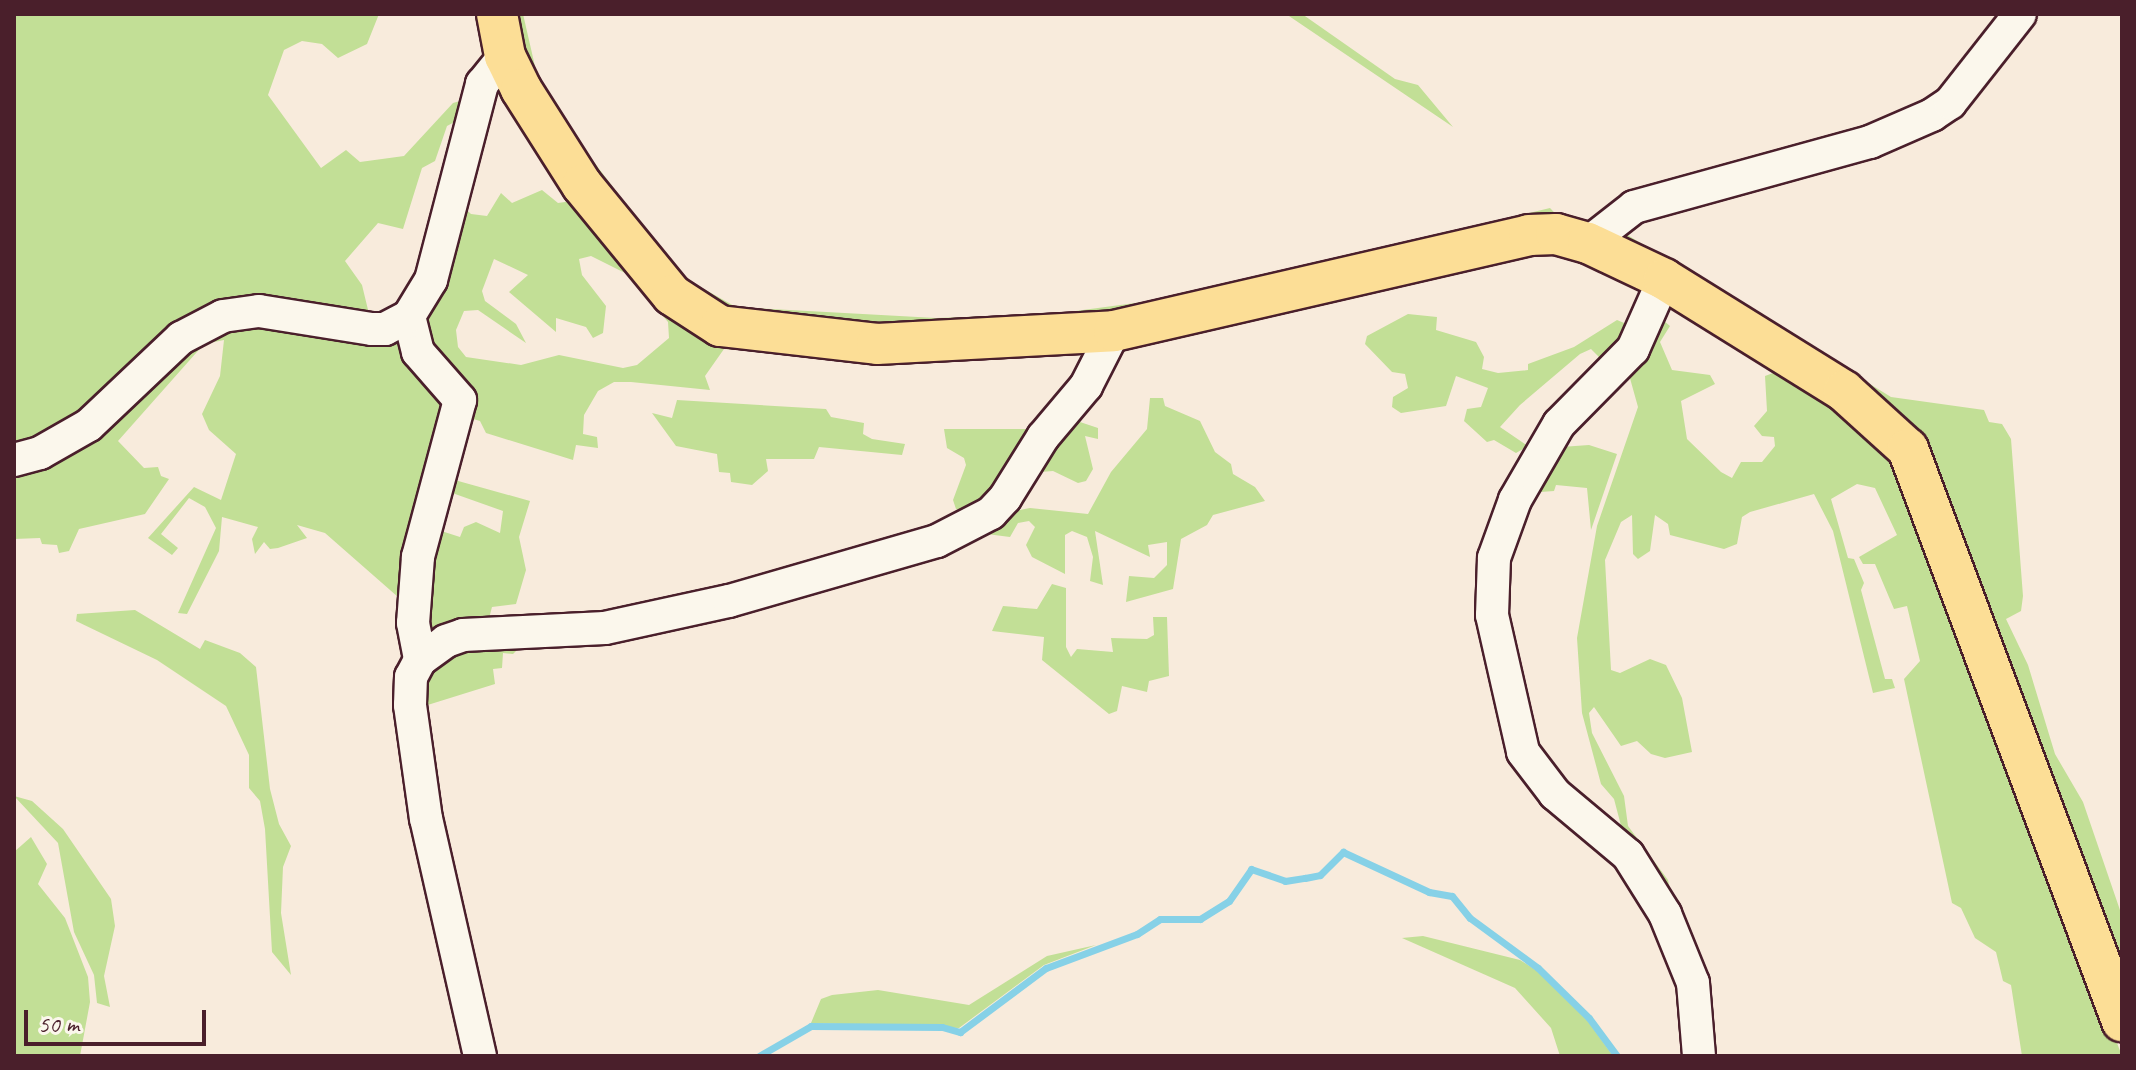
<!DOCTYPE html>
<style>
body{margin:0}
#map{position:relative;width:2136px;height:1070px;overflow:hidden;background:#f8ebdc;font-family:Caveat,sans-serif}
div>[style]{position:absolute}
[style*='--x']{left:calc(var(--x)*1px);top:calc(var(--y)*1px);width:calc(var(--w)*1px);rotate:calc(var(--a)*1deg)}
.green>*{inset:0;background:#c2df96}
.stream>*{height:7px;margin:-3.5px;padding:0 3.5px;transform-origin:3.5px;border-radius:3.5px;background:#86d1e7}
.roads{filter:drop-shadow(2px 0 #4a1f2b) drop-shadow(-2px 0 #4a1f2b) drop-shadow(0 2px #4a1f2b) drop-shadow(0 -2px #4a1f2b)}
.minor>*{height:32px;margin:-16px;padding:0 16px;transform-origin:16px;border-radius:16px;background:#fbf7ec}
.major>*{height:40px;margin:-20px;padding:0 20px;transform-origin:20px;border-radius:20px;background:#fcde96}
span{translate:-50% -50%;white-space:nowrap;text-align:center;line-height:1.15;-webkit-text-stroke:7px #fbf7ec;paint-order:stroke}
.frame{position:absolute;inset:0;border:16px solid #4a1f2b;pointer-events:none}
.scale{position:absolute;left:24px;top:1010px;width:182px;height:36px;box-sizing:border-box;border:4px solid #4a1f2b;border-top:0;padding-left:10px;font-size:24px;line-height:28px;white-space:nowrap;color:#4a1f2b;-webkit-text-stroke:6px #fbf7ec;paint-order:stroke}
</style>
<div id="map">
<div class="green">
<div style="clip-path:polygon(14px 14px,379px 14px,367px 44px,338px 58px,322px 44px,302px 41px,284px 50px,268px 95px,321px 168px,346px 150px,360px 162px,404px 156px,453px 103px,467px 99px,460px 119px,447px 126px,435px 161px,422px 168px,403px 229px,378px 223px,345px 261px,362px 285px,370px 318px,254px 300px,108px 399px,14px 453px)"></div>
<div style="clip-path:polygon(509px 14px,523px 14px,537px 75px,581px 145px,638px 220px,688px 280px,736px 307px,936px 318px,1053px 314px,1195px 295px,1550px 208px,1571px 230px,1172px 307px,891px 326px,744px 319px,687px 295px,543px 103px)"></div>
<div style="clip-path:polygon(1286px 14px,1302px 14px,1395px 79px,1418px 85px,1453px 127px)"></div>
<div style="clip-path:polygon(evenodd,501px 87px,664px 305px,1086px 349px,1091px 354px,895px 361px,724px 349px,705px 376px,710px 390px,631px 382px,614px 382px,598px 391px,584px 415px,583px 434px,597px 437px,598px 448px,576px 445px,573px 460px,486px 433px,480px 421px,463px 416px,420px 337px,458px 202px,471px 214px,487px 216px,501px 193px,512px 203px,542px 190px,558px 203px,572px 201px,499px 95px,489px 90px,501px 87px,591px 256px,627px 274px,668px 322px,669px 338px,637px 365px,623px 368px,559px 355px,521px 365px,466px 357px,458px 347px,456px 330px,464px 311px,478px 310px,526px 343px,516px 324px,485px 301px,482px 291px,494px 259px,528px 275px,509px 292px,556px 332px,556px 318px,586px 327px,593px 338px,603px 333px,606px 306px,582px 275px,579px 259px,591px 256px)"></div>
<div style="clip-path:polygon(1621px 231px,1891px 397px,1984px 410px,1989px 422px,2002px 424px,2011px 439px,2023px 596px,2021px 611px,2006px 619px,2028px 665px,2055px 754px,2083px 802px,2122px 916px,2122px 981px,1933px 476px,1611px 241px)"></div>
<div style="clip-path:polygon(1652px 311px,1670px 326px,1660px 342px,1672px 370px,1710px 375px,1715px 384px,1681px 401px,1687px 439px,1721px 472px,1732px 478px,1741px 462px,1762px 462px,1775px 446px,1774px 437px,1762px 436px,1754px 426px,1767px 411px,1765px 376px,1773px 373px,1698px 321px,1819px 395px,1888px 449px,2122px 1056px,2022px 1056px,2011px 985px,2003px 981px,1996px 952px,1975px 938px,1961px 908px,1952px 903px,1904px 679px,1920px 661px,1907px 606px,1894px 609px,1875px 564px,1863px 564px,1859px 557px,1897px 535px,1875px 488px,1857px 484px,1831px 499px,1848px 558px,1854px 559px,1864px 583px,1861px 590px,1885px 679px,1892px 679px,1895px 688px,1873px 693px,1833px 531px,1814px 494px,1750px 512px,1742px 517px,1737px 544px,1724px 549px,1670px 535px,1668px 524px,1655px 515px,1650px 551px,1638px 559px,1633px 554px,1632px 515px,1621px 522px,1605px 560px,1611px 670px,1620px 673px,1650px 659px,1666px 665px,1682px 698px,1692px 752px,1665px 758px,1651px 754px,1637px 741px,1621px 746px,1594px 707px,1589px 713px,1592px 733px,1624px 796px,1628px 826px,1668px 880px,1672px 899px,1624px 837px,1614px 799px,1601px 784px,1582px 713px,1577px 638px,1597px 526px,1638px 407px,1626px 364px)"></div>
<div style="clip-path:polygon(1408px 314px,1437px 317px,1436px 330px,1476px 342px,1484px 357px,1482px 369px,1498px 373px,1528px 370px,1528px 364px,1574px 347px,1617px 320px,1636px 328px,1603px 361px,1591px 349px,1580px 354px,1520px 405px,1500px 427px,1528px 446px,1516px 453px,1494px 440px,1487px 442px,1464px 421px,1467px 409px,1481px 407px,1488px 388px,1456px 376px,1446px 406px,1401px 413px,1392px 407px,1393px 397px,1408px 388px,1405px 374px,1392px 372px,1365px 344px,1367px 336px)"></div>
<div style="clip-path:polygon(225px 322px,404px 328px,450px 394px,406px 604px,325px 533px,297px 525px,307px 538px,278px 548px,270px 549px,264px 542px,255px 554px,252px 539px,258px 527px,222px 517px,219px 551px,187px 614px,178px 613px,216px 528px,205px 507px,189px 498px,161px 534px,178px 548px,172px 555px,148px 538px,194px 487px,221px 500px,236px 454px,209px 430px,202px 414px,220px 376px,224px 340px,204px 344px,118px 441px,144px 468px,158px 467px,161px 476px,169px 479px,145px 514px,79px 529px,69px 551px,59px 553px,57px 545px,42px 544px,40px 538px,14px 539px,14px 467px)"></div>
<div style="clip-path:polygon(1150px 398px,1163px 398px,1165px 406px,1200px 421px,1215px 452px,1231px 464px,1233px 474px,1255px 487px,1265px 501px,1213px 515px,1207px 525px,1181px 539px,1173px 589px,1126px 602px,1129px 576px,1154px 578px,1167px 565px,1167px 542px,1148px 545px,1150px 557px,1095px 531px,1103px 585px,1090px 581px,1093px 557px,1087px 537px,1072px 531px,1065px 535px,1065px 574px,1032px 557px,1026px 545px,1035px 527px,1029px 521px,1018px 523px,1010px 537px,971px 532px,998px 514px,1030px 508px,1088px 514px,1111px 472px,1147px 429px)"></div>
<div style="clip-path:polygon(677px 400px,826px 409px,831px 417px,864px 423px,863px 434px,872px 439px,905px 444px,902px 455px,819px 447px,814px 459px,766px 459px,768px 471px,752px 485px,731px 482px,730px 473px,719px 472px,717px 454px,676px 446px,652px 413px,672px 418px)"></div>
<div style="clip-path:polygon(1068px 418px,1098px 428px,1098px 439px,1085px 436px,1093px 469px,1086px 481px,1078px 483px,1053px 471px,1027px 473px)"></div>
<div style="clip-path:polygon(944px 429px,1041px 429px,974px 514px,956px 509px,953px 500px,966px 465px,964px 458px,947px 448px)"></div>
<div style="clip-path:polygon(1589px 445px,1617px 454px,1591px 530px,1587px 488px,1556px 485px,1554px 491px,1527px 493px,1561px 447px)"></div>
<div style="clip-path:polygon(444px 477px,530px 501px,519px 537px,526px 570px,516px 604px,492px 607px,487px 626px,424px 638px,432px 528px,460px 537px,464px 527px,476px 522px,500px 533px,503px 511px,441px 489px)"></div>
<div style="clip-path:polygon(1052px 584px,1066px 588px,1066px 647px,1071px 657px,1077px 649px,1113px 652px,1111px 638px,1147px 639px,1154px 635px,1153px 617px,1167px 617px,1169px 676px,1149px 681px,1147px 692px,1122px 686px,1117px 711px,1109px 714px,1042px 660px,1044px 637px,992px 631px,1003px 606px,1037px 609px)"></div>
<div style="clip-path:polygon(135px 610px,200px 649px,205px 640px,240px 653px,256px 667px,270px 789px,279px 824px,291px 846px,283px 867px,281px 913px,291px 975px,272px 952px,265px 829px,260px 801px,249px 788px,249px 755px,226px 706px,157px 660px,76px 621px,77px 614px)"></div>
<div style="clip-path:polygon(522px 645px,513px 654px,503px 653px,502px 668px,493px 669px,495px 684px,418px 708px,417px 696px,439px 652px)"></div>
<div style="clip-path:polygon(14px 796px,32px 801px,63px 829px,111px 899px,115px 926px,104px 976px,110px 1007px,97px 1003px,94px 975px,74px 932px,58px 843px)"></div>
<div style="clip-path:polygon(31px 837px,47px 864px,38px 884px,65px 918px,88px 977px,90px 1002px,80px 1056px,14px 1055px,14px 852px)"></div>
<div style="clip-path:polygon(1423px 936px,1520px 960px,1536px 970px,1587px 1020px,1613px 1056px,1560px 1056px,1551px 1028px,1515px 988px,1402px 938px)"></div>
<div style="clip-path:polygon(1096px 945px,1044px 965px,959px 1028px,811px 1023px,821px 999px,832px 995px,878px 990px,969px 1005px,1047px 956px)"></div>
</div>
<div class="stream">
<div style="--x:759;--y:1056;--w:60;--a:-30"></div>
<div style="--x:811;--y:1026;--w:131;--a:0.4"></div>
<div style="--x:942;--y:1027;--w:19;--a:16"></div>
<div style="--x:960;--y:1032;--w:107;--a:-36.7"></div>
<div style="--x:1046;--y:968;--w:97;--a:-20.5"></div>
<div style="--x:1137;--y:934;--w:27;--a:-33"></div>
<div style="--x:1160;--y:919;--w:40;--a:0"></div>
<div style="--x:1200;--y:919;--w:34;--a:-32"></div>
<div style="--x:1229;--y:901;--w:39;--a:-55"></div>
<div style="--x:1251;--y:869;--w:36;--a:19"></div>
<div style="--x:1285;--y:881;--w:20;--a:-9"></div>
<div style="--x:1305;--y:878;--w:15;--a:-11"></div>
<div style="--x:1320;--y:875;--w:33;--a:-45"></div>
<div style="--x:1343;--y:852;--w:95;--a:24.9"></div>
<div style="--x:1429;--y:892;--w:23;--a:10"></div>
<div style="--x:1452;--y:896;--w:28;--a:51"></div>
<div style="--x:1470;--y:918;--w:84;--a:36.3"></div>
<div style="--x:1538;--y:968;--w:71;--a:44.4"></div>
<div style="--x:1589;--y:1018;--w:47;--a:53.6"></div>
</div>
<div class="roads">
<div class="minor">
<div style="--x:1588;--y:243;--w:58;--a:-38"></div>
<div style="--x:1634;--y:207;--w:245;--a:-15.4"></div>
<div style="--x:1870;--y:142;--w:68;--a:-23.5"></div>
<div style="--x:1932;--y:115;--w:22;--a:-34"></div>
<div style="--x:1950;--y:103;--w:113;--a:-51.8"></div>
<div style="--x:1664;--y:279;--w:77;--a:113.9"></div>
<div style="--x:1633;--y:349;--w:105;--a:134.6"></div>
<div style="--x:1559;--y:424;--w:88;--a:120.1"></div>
<div style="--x:1515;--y:500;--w:62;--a:109.9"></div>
<div style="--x:1494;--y:558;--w:57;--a:92"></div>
<div style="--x:1492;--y:615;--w:140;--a:77.2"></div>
<div style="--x:1523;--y:752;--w:53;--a:52.7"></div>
<div style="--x:1555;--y:794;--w:95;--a:39.9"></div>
<div style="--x:1628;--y:855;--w:70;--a:57.9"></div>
<div style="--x:1665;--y:914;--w:74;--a:67.9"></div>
<div style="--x:1693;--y:983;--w:73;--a:85.3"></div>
<div style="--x:409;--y:316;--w:37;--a:76"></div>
<div style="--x:418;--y:352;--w:64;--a:48.8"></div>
<div style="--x:460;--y:400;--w:163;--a:105"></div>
<div style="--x:418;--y:557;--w:66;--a:94.3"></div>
<div style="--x:413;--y:623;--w:38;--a:79"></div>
<div style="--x:14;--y:460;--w:27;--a:-15"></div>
<div style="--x:40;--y:453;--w:56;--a:-29.7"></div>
<div style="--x:89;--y:425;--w:127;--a:-43.4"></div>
<div style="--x:181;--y:338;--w:47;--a:-27.6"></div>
<div style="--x:223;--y:316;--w:36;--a:-8"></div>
<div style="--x:259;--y:311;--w:114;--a:9.1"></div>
<div style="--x:372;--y:329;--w:13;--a:0"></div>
<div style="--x:385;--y:329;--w:27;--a:-28"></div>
<div style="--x:409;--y:316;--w:42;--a:-58.6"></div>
<div style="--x:431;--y:280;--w:203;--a:-75.4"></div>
<div style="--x:482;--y:84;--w:36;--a:-51"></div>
<div style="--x:480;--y:1056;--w:243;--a:-102.8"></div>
<div style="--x:426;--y:819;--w:115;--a:-98"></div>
<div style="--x:410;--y:705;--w:28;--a:-88"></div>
<div style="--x:411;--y:677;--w:19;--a:-62"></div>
<div style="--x:420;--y:660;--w:32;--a:-36"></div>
<div style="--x:446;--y:641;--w:18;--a:-19"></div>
<div style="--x:463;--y:635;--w:142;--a:-2.8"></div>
<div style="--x:605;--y:628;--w:127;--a:-12.3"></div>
<div style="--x:729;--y:601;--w:216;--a:-16.1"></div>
<div style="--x:937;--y:541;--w:61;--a:-27.4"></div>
<div style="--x:991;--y:513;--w:21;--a:-47"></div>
<div style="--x:1005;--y:498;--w:72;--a:-58.1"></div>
<div style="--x:1043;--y:437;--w:67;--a:-49.9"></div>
<div style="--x:1086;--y:386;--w:62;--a:-63"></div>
</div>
<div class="major">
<div style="--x:497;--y:14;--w:43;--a:79.2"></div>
<div style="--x:505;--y:56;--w:37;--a:64"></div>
<div style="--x:521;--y:89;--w:114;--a:57.6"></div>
<div style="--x:582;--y:185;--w:142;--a:50.7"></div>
<div style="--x:672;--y:295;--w:57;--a:32.9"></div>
<div style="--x:720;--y:326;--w:158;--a:6.5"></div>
<div style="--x:877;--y:344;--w:237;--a:-3.1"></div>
<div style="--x:1114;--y:331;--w:426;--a:-13"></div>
<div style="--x:1529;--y:235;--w:27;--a:-2"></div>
<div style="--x:1556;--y:234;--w:33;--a:16"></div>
<div style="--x:1588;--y:243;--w:84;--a:25.3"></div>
<div style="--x:1664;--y:279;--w:212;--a:31.9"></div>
<div style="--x:1844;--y:391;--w:86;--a:42.2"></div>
<div style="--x:1908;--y:449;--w:611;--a:69.49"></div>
</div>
</div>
<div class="frame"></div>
<div class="scale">50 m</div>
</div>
